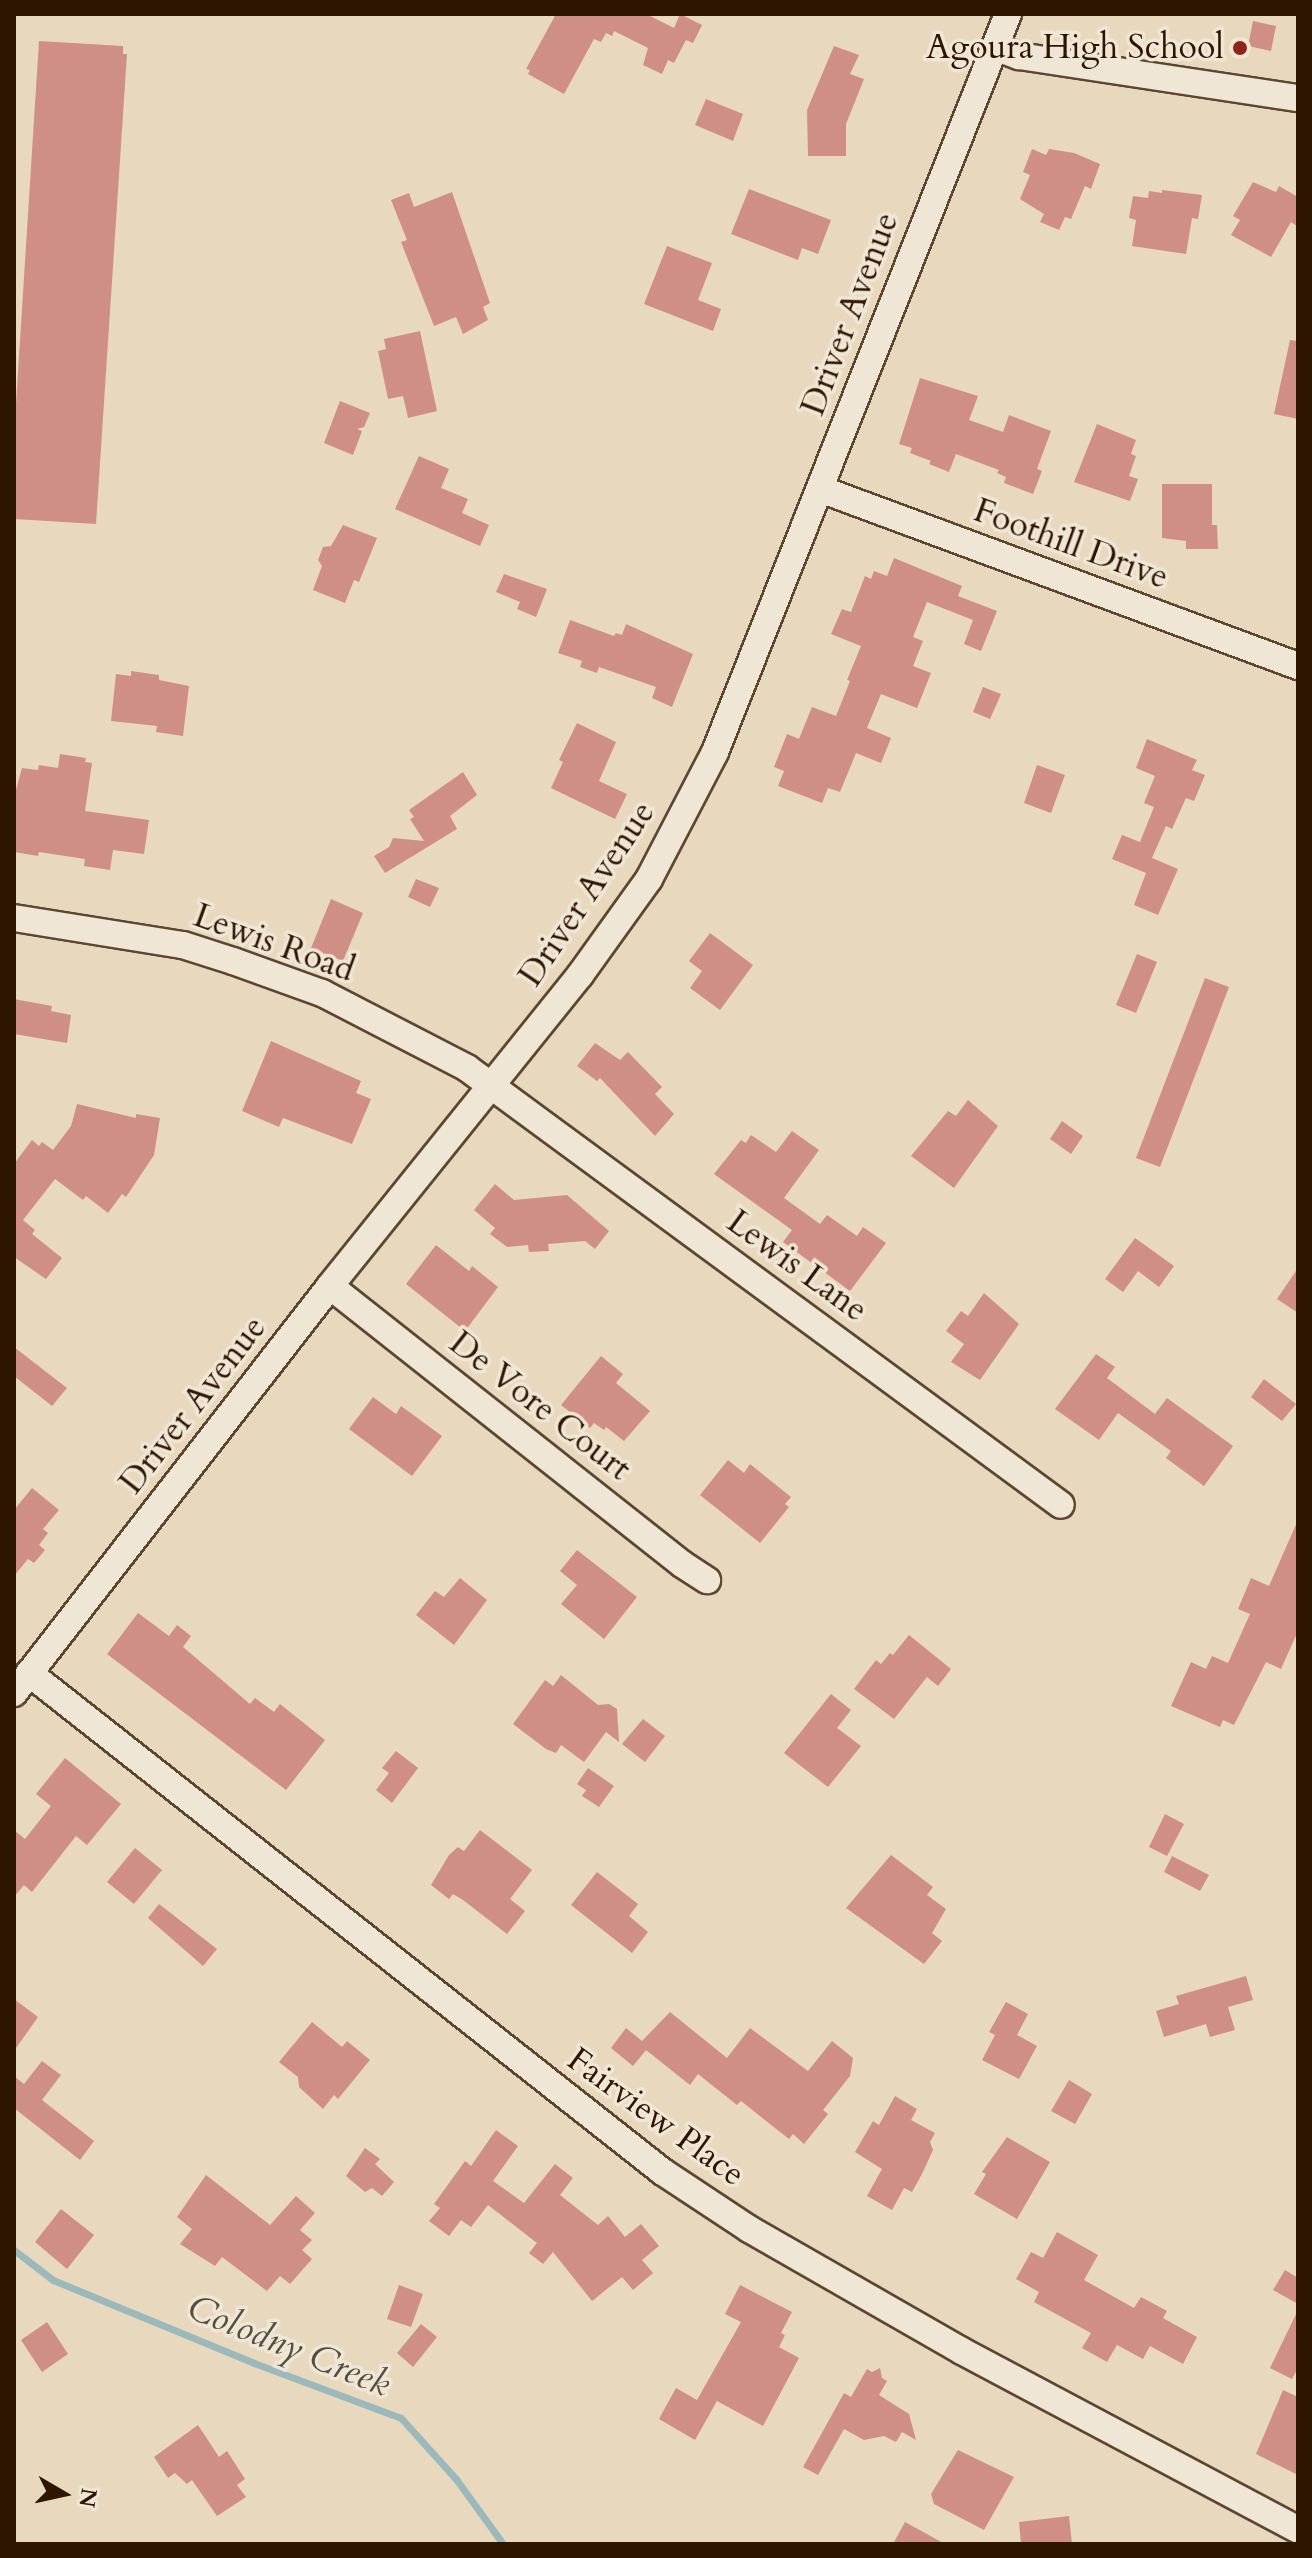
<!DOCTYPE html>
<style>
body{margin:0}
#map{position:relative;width:1312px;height:2558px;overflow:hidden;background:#e8d8be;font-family:Cardo,serif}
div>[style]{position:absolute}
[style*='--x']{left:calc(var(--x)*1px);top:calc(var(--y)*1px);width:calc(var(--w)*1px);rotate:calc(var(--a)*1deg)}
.stream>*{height:7px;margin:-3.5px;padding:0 3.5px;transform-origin:3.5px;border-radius:3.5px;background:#9bb8bb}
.building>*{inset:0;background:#d08f86}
.roads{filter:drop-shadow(2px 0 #5c4630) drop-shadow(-2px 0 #5c4630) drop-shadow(0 2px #5c4630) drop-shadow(0 -2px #5c4630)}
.minor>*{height:26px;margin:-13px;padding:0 13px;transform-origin:13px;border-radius:13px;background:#f0e6d5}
.dots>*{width:22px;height:22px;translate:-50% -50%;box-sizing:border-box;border:4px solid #f0e6d5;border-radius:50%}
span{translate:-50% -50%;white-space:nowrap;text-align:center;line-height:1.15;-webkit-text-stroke:7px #f0e6d5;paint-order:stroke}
.poi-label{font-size:34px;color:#2d1500}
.right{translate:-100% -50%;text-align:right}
.street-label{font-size:34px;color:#2d1500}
.water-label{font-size:36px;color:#544e41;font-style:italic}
.frame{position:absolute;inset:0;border:16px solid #2d1500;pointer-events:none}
.north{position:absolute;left:24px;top:2454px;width:80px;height:80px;-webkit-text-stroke:6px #f0e6d5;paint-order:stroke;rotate:99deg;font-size:22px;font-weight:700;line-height:32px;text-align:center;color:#2d1500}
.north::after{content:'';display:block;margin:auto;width:28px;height:36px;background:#2d1500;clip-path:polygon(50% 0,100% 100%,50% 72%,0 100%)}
</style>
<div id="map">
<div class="stream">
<div style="--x:14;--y:2250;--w:49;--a:37.6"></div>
<div style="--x:53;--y:2280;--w:217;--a:22.4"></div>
<div style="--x:254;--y:2363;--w:157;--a:20.5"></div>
<div style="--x:401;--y:2418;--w:82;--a:48"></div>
<div style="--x:456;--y:2479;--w:80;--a:54.1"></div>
</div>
<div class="building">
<div style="clip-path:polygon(556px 14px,646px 14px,674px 28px,680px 14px,702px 25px,693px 43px,686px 40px,674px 63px,668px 60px,662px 74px,643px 65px,648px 48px,614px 31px,612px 36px,606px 33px,601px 42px,594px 39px,564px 94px,528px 74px,530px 70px,526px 69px)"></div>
<div style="clip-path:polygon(1253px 21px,1276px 26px,1271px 51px,1248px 46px)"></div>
<div style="clip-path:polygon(39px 41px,123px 46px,123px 54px,127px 54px,96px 524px,14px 519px,14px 435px)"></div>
<div style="clip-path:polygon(834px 46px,859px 55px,850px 74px,864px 79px,846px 124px,846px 156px,808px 156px,807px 110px)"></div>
<div style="clip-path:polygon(706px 99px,743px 114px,733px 141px,695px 125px)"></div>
<div style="clip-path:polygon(1032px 149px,1046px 155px,1049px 149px,1074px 153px,1100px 164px,1091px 189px,1085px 186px,1071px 219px,1065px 217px,1059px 230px,1040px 222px,1044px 214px,1020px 199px,1030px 175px,1023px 172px)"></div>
<div style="clip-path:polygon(1253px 182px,1276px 192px,1279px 186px,1298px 197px,1298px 227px,1291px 222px,1271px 257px,1231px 235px,1240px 220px,1233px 216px)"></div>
<div style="clip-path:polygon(749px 189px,831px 220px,818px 254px,802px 248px,798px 260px,731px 234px)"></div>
<div style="clip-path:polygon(1162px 190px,1202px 195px,1198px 219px,1192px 218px,1186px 254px,1132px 246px,1136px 220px,1129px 218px,1133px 196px,1148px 198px,1149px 191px,1162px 193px)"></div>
<div style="clip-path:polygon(452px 192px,490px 303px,483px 307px,488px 320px,463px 334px,456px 317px,434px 326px,401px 242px,407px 240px,391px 200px,409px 193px,414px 207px)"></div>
<div style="clip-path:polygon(667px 246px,712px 263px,698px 300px,721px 309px,713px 331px,644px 304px)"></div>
<div style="clip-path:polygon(420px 331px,437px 411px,408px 418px,403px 396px,388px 399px,378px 351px,386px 349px,384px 339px)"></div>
<div style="clip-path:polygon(1290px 340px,1298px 341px,1298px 419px,1274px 414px)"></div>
<div style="clip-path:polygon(920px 378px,978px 396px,969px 420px,1003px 432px,1009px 415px,1051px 431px,1037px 469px,1042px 471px,1033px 494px,1004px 483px,1006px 477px,997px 473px,999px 470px,956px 454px,949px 472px,929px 464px,931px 461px,910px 453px,912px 448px,899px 444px)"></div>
<div style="clip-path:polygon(340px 401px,370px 413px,364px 427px,357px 429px,362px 431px,353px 455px,324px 443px)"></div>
<div style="clip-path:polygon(1097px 424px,1136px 440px,1131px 454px,1136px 456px,1129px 476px,1138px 479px,1130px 501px,1074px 482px)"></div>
<div style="clip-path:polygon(419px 456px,449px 469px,441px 488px,468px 499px,462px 513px,489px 525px,480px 546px,395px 509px)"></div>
<div style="clip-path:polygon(1162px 484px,1212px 484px,1212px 525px,1217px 525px,1218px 549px,1186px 549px,1186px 541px,1162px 538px)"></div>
<div style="clip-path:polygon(343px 525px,377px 538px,359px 582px,354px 580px,345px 603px,313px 590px,322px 566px,318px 560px,323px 547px,331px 546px)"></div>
<div style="clip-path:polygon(894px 558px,962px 586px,958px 596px,997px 611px,981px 651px,964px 644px,973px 620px,927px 602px,913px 637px,923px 641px,913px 666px,931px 673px,917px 708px,881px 694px,867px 728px,891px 738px,881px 763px,856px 753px,840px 792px,828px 788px,822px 803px,778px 786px,784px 771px,774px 767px,787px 734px,799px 739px,812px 707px,836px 716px,850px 681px,847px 680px,861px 646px,831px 634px,842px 609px,851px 612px,865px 576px,871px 579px,874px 571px,887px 576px)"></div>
<div style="clip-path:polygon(504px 574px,547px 589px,536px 617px,517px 609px,520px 602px,496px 592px)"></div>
<div style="clip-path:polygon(570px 620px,614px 636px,616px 633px,622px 635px,626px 624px,693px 654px,672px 707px,652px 698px,656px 687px,599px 667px,597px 673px,580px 667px,582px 661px,558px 653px)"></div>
<div style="clip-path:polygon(131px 671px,159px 675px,159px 680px,189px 686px,183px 736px,156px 732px,157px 726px,111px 721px,116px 674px,131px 676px)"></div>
<div style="clip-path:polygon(983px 687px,1001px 694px,990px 719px,973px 712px)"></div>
<div style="clip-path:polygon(577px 723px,616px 742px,599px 781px,627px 794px,615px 819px,551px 788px,563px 762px,559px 760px)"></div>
<div style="clip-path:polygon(1147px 739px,1197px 760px,1192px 770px,1205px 775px,1194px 801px,1186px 798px,1172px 829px,1166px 826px,1152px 858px,1178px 869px,1158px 915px,1134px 905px,1146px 873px,1112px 859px,1122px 835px,1140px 842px,1154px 807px,1144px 803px,1155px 776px,1136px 768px)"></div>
<div style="clip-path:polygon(60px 754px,86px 758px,85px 762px,92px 763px,85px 811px,149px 820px,144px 854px,113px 850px,110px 870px,84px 866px,85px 859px,39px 852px,38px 856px,14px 852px,14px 797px,22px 768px,38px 770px,39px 765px,58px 768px)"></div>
<div style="clip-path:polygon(1037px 765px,1065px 775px,1051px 813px,1024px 803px)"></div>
<div style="clip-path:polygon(463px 772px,477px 795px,450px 816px,457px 829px,385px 873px,374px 856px,389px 847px,393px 838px,424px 841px,410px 819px,414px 817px,409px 810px)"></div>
<div style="clip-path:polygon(416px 879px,439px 888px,430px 907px,408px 897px)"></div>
<div style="clip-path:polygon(331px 899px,363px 913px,343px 961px,311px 948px)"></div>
<div style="clip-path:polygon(710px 933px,753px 965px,720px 1010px,690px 988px,702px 971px,689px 961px)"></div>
<div style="clip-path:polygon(1137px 954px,1157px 962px,1136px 1013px,1116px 1005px)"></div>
<div style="clip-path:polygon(1205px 978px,1229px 987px,1160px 1167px,1136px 1158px)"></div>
<div style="clip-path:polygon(14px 999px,52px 1006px,51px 1011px,71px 1015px,67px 1043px,14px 1034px)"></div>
<div style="clip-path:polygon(271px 1041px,361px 1081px,356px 1093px,371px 1099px,352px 1144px,283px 1118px,279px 1127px,242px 1111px)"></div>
<div style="clip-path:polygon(595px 1043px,620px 1060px,628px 1052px,662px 1087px,655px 1094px,674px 1114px,655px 1136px,600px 1078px,597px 1081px,577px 1066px)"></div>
<div style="clip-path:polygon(968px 1100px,998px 1126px,954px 1188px,911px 1156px,948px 1111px,956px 1116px)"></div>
<div style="clip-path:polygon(77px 1104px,136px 1118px,136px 1114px,160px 1118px,154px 1155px,126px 1197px,122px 1194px,108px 1213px,86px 1196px,83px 1200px,55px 1179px,23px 1220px,35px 1230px,32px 1234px,62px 1258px,46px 1279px,14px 1257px,14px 1164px,32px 1140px,39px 1146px,42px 1142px,53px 1150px,71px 1126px)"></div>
<div style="clip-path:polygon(1062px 1121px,1083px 1136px,1071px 1154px,1050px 1139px)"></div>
<div style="clip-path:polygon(792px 1131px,819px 1150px,784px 1198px,820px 1224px,827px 1215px,857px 1236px,863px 1227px,886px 1243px,850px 1291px,783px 1242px,792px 1230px,714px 1174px,741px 1140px,746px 1143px,751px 1135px,776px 1152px)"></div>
<div style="clip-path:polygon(495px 1184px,514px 1200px,567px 1195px,609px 1231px,595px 1249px,585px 1241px,548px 1244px,549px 1251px,529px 1252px,528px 1245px,507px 1247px,490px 1234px,495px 1228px,474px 1210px)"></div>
<div style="clip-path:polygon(1135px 1238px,1174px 1266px,1159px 1287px,1138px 1271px,1123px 1292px,1105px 1279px)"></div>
<div style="clip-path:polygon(436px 1245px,469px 1271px,472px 1266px,498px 1287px,465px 1331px,406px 1284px)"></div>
<div style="clip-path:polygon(1298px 1268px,1298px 1313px,1277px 1299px)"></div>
<div style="clip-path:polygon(984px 1293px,1019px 1324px,980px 1380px,951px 1362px,964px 1344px,946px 1331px,961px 1311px,968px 1316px)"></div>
<div style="clip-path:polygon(14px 1347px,67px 1388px,52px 1406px,14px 1376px)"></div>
<div style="clip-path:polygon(1096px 1354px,1115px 1367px,1107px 1378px,1155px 1414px,1167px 1398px,1233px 1446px,1204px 1486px,1166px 1458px,1171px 1451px,1118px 1413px,1099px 1440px,1055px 1409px)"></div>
<div style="clip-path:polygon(601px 1356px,623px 1374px,616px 1383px,650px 1411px,624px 1441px,606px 1427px,604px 1430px,594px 1423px,590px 1428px,561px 1405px)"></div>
<div style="clip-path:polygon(1264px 1379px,1296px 1404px,1282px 1421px,1251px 1397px)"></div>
<div style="clip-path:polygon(373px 1397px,396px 1414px,401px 1406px,442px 1436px,412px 1476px,349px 1429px)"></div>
<div style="clip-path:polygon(728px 1460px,744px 1473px,750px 1464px,791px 1497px,785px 1504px,789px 1507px,760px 1543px,700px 1495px)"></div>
<div style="clip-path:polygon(32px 1488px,59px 1510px,43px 1529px,48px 1533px,39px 1545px,45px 1550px,34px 1563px,28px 1559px,14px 1576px,14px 1510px)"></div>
<div style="clip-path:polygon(1298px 1520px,1298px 1631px,1281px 1669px,1266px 1662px,1234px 1725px,1223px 1720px,1220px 1727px,1171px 1706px,1191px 1662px,1206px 1669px,1212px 1656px,1228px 1663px,1250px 1614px,1238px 1609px,1251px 1578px,1269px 1586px)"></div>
<div style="clip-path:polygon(577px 1550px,637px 1597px,604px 1639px,561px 1604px,577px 1585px,560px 1571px)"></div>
<div style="clip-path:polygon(460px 1578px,487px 1600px,454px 1645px,416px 1615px,435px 1591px,444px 1597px)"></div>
<div style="clip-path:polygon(138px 1613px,169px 1636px,177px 1625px,191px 1636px,183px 1647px,250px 1704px,255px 1698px,274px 1712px,280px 1704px,325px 1740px,286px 1790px,107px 1654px)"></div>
<div style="clip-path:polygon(909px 1635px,951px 1669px,938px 1686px,927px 1677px,894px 1719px,854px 1689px,876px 1660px,881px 1664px,890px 1653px,893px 1655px)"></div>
<div style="clip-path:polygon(561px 1675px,598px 1705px,609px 1704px,617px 1709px,619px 1742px,606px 1732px,584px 1762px,561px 1745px,556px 1753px,546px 1749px,513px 1724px,545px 1680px,553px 1686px)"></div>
<div style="clip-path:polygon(831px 1694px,851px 1710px,837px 1728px,861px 1746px,828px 1787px,784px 1753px)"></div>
<div style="clip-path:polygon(643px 1719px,665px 1736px,645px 1762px,622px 1744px)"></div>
<div style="clip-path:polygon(396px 1751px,418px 1768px,392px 1803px,376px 1790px,389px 1773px,382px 1768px)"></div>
<div style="clip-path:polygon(65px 1758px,121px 1804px,87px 1845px,76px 1836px,32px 1892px,24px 1885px,14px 1897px,14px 1830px,25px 1839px,51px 1806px,36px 1794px)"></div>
<div style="clip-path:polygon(588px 1768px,614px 1786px,599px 1807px,582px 1796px,586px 1790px,577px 1784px)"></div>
<div style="clip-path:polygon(1165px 1814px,1184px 1824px,1167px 1856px,1149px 1847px)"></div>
<div style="clip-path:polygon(480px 1830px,532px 1870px,510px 1899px,525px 1911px,507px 1934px,463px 1900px,453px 1894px,449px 1899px,431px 1885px,449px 1855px,458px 1847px,464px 1851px)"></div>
<div style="clip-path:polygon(135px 1848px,162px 1870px,134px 1904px,107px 1882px)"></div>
<div style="clip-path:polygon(891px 1855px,933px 1887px,927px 1895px,946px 1909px,932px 1933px,942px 1941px,924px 1964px,846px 1908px)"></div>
<div style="clip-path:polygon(1172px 1856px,1209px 1875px,1200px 1891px,1164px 1872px)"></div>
<div style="clip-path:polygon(597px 1872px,638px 1904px,629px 1916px,648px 1932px,632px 1953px,571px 1905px)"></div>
<div style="clip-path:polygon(159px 1904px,217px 1949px,203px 1966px,148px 1918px)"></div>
<div style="clip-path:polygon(1246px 1976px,1253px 2000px,1228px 2007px,1235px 2030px,1210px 2037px,1206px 2024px,1164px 2037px,1156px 2011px,1179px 2004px,1176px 1996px)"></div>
<div style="clip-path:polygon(14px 1999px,38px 2017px,14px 2051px)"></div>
<div style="clip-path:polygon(1006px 2002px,1028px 2014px,1017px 2035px,1037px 2046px,1019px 2079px,982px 2060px,995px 2035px,989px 2032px)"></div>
<div style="clip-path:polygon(670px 2012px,727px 2058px,750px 2028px,808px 2071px,832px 2041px,853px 2058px,850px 2076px,823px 2110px,828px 2114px,804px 2144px,793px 2134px,789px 2139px,741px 2101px,737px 2105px,698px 2074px,690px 2085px,646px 2050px,633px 2066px,611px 2048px,626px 2028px,642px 2041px)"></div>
<div style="clip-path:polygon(312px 2022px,342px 2047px,347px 2041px,370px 2060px,338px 2099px,334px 2095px,323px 2109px,299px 2087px,298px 2077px,279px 2062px)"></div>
<div style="clip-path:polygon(42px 2061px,61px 2075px,42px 2100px,94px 2141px,80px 2160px,14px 2108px,14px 2076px,24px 2084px)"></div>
<div style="clip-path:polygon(1069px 2080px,1092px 2094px,1075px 2124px,1051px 2111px)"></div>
<div style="clip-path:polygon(895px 2096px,917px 2109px,911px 2120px,935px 2133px,930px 2142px,933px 2150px,922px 2174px,912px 2192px,904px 2188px,892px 2210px,867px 2196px,882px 2169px,855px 2152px,873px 2121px,879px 2125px)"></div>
<div style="clip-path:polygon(496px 2130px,518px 2146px,493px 2181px,524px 2203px,555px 2164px,573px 2178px,560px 2195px,598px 2225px,608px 2216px,625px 2237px,641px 2224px,659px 2246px,642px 2260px,653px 2273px,633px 2290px,622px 2277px,592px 2301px,553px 2252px,543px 2264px,529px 2253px,537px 2243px,488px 2205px,471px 2227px,461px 2220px,449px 2236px,429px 2221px,440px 2208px,434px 2204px,465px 2161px,471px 2166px)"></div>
<div style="clip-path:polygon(1007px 2137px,1050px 2162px,1017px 2219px,974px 2194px,986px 2174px,982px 2172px)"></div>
<div style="clip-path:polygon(365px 2148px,380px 2159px,375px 2164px,394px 2182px,382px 2196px,372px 2188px,365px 2192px,346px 2176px)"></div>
<div style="clip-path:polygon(206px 2175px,270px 2225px,296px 2196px,315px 2213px,300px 2230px,312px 2240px,302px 2250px,312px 2259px,290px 2284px,280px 2276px,267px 2291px,222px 2257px,215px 2266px,180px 2244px,192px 2229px,177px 2217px)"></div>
<div style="clip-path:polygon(61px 2209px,94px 2235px,67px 2269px,35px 2242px)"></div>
<div style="clip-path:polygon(1057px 2232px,1098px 2255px,1084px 2280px,1134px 2308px,1141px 2297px,1167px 2311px,1163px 2318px,1197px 2337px,1183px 2364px,1150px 2346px,1143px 2359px,1117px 2345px,1107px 2362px,1082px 2348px,1091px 2333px,1034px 2302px,1039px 2292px,1016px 2279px,1031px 2252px,1043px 2258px)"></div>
<div style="clip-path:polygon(1285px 2270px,1298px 2278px,1298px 2304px,1273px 2290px)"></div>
<div style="clip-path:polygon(399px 2285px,423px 2294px,411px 2327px,387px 2319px)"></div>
<div style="clip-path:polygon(740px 2285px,792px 2312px,781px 2333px,785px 2335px,779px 2347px,799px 2358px,763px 2426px,717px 2401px,695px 2440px,659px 2419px,676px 2388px,697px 2400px,741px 2322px,725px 2314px)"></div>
<div style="clip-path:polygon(1298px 2310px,1298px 2368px,1292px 2379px,1270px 2368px)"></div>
<div style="clip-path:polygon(47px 2322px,68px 2354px,42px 2372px,21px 2340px)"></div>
<div style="clip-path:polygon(421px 2324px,437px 2337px,413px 2367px,397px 2353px)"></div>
<div style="clip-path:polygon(880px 2368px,882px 2378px,887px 2381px,879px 2395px,909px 2414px,916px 2440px,902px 2432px,896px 2442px,884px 2436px,864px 2440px,844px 2429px,818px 2475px,803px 2467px,844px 2393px,851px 2397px,867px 2369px,872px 2372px)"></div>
<div style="clip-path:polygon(1283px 2390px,1298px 2397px,1298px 2475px,1256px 2454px)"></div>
<div style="clip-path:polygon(198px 2425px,219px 2457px,227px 2451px,245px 2479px,237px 2485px,246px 2497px,217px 2516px,192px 2480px,187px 2484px,175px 2473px,168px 2478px,154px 2457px)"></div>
<div style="clip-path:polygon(958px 2450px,1014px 2477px,984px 2530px,934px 2504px,931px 2494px)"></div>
<div style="clip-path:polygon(1069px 2516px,1072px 2544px,1021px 2544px,1019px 2522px)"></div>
<div style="clip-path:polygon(905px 2522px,945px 2544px,893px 2544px)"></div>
</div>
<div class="roads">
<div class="minor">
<div style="--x:995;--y:47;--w:26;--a:21"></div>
<div style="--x:1019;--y:56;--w:282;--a:8.6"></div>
<div style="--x:820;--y:489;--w:510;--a:20.32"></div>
<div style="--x:14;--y:918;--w:171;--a:9.1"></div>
<div style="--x:183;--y:945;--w:52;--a:17.7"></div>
<div style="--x:233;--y:961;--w:95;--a:19.8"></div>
<div style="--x:322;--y:993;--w:163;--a:27.3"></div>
<div style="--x:467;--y:1068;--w:737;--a:36.34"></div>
<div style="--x:330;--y:1286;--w:449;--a:38.3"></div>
<div style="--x:682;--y:1564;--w:30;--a:33"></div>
<div style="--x:29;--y:1673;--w:807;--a:38.21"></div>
<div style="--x:663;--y:2172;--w:103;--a:33.5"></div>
<div style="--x:749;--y:2229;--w:245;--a:29.8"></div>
<div style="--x:962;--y:2351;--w:381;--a:28"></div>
<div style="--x:14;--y:1693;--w:515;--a:-52.17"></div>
<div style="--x:330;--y:1286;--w:399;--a:-51.2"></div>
<div style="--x:580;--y:975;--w:118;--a:-54.3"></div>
<div style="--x:649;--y:879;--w:143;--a:-62.5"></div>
<div style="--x:715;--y:752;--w:794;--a:-68.35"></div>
</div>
</div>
<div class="dots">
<div style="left:1240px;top:48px;background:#8f2418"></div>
</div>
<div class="poi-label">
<span class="right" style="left:1224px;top:48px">Agoura High School</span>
</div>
<div class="street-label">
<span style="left:850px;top:314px;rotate:-69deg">Driver Avenue</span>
<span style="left:1071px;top:544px;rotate:20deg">Foothill Drive</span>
<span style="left:587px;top:894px;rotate:-56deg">Driver Avenue</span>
<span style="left:274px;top:943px;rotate:20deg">Lewis Road</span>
<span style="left:797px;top:1266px;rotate:36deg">Lewis Lane</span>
<span style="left:193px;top:1405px;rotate:-52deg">Driver Avenue</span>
<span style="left:540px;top:1406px;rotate:38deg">De Vore Court</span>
<span style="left:656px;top:2117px;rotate:36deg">Fairview Place</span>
</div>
<div class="water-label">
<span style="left:289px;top:2346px;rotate:22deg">Colodny Creek</span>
</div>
<div class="frame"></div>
<div class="north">N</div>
</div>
